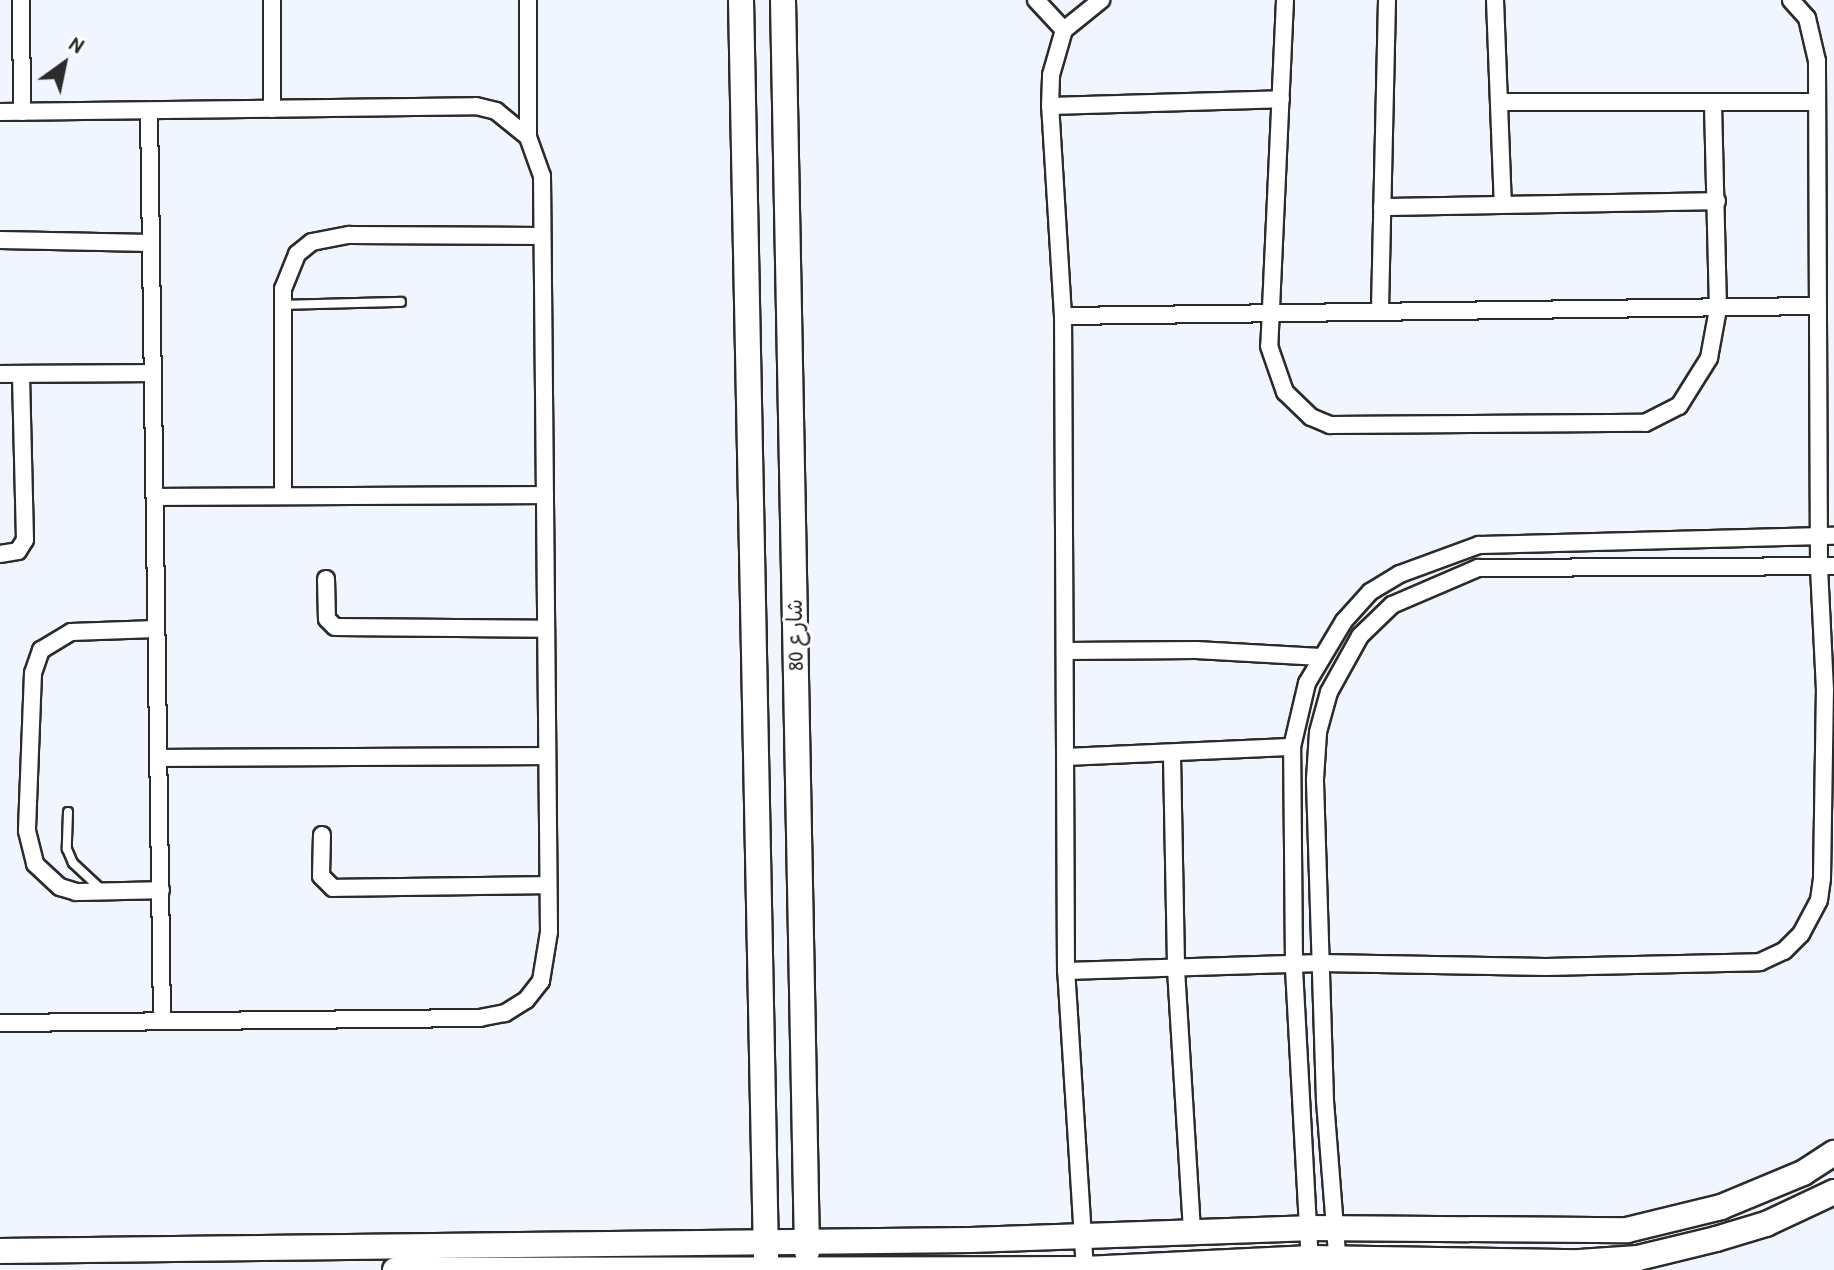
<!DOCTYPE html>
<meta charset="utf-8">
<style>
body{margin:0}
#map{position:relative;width:1834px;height:1270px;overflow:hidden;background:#f0f5fe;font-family:"Patrick Hand","Playpen Sans Arabic",sans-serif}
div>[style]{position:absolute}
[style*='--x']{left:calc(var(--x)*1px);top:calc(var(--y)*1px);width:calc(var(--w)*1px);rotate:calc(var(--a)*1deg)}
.roads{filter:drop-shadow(2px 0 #2b2b2b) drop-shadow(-2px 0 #2b2b2b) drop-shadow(0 2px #2b2b2b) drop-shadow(0 -2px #2b2b2b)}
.lane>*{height:8px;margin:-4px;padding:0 4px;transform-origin:4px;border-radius:4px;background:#fff}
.street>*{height:16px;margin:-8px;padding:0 8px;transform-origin:8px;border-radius:8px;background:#fff}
.secondary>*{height:24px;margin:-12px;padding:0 12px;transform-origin:12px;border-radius:12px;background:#fff}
span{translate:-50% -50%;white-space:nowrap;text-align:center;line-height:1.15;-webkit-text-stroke:6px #fff;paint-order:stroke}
.street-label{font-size:22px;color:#2b2b2b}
.north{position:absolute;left:24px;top:24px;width:80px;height:80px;-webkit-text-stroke:6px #fff;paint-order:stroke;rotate:33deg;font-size:22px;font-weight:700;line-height:32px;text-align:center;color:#2b2b2b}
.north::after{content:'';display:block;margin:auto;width:28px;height:36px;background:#2b2b2b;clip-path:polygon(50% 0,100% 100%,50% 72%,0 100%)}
</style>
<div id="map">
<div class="roads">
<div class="lane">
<div style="--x:283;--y:305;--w:118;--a:-1.5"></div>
<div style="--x:68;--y:812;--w:37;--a:92"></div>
<div style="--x:67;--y:849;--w:15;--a:67"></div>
<div style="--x:73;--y:863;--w:37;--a:43"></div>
</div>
<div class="street">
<div style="--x:21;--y:0;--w:112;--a:89.5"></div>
<div style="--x:528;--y:0;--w:137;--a:90"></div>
<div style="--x:1036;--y:0;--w:41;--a:47"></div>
<div style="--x:1285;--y:0;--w:346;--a:92.6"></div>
<div style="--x:1269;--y:346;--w:49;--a:70.8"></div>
<div style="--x:1285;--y:392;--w:36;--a:44"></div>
<div style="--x:1311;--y:417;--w:21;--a:23"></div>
<div style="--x:1330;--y:425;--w:315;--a:-0.4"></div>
<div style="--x:1645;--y:423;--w:38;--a:-27"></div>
<div style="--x:1679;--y:406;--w:57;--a:-58"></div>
<div style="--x:1709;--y:358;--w:50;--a:-79.6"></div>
<div style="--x:1718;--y:309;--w:207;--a:-91.4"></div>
<div style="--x:1495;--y:0;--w:204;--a:87.8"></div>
<div style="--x:1499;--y:102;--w:318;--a:0"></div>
<div style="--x:1050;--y:106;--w:231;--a:-1.7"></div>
<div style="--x:272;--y:109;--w:109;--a:-90"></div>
<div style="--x:149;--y:111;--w:910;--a:89.18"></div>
<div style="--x:0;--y:112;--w:476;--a:-0.7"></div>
<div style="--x:476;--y:106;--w:21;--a:14"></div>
<div style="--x:496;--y:111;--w:41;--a:39.1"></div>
<div style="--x:528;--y:137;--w:41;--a:70.3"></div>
<div style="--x:542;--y:176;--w:756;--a:89.47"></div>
<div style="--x:549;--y:932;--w:50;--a:99.3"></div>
<div style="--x:541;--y:981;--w:24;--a:128"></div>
<div style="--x:526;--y:1000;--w:25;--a:148"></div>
<div style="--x:505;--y:1013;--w:25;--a:169"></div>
<div style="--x:480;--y:1018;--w:480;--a:179.4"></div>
<div style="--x:1382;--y:207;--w:335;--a:-1"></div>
<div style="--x:0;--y:240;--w:151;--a:1.1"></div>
<div style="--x:1380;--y:309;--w:309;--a:-88.7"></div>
<div style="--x:1063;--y:316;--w:755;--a:-0.76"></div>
<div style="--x:0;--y:374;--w:153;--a:-0.4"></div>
<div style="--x:283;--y:496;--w:207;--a:-90"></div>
<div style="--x:283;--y:289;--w:38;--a:-68"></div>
<div style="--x:297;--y:254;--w:19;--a:-39"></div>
<div style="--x:312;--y:242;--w:38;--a:-11"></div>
<div style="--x:349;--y:235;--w:193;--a:0.3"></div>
<div style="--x:156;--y:497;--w:389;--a:-0.3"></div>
<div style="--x:0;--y:554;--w:18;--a:-9"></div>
<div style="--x:18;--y:551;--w:13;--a:-58"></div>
<div style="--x:25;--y:540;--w:166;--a:-91.4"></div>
<div style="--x:326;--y:579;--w:40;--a:88.6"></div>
<div style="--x:327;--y:619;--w:11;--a:45"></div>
<div style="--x:335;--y:627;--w:211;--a:0.5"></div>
<div style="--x:156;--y:629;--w:85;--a:178"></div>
<div style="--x:71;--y:632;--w:35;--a:149"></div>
<div style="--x:41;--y:650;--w:24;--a:109"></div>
<div style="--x:33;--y:673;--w:158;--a:92.2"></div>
<div style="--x:27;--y:831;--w:34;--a:76"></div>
<div style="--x:35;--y:864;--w:34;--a:43"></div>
<div style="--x:60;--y:887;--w:17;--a:17"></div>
<div style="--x:76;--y:892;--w:85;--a:-1.3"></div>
<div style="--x:1066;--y:651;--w:130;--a:-0.4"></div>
<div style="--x:1196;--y:650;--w:125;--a:3.2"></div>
<div style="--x:1172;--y:756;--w:213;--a:88.9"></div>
<div style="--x:1176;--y:969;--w:261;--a:86.5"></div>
<div style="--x:1068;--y:757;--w:224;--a:-2.6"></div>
<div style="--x:160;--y:758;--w:387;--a:-0.3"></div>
<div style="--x:322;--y:835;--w:41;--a:91.4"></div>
<div style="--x:321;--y:876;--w:17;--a:45"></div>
<div style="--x:333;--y:888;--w:215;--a:-0.8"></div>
<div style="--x:1066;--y:971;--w:255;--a:-1.8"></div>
<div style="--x:1321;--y:963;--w:225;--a:1"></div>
<div style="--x:1546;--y:967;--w:214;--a:-1.3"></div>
<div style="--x:1760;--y:962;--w:26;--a:-25"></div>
<div style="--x:1784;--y:951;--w:24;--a:-45"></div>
<div style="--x:1801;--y:934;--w:38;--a:-62"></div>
<div style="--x:1819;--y:900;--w:22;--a:-82"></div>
<div style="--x:1822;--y:878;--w:188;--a:-89.1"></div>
<div style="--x:1825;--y:690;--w:124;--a:-92.8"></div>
<div style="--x:1819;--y:566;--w:505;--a:-90.23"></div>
<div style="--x:1817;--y:61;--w:44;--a:-103.1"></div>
<div style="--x:1807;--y:18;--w:24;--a:-132"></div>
<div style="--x:1310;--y:1264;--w:300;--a:-93.1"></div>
<div style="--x:1294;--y:964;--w:217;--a:-90.5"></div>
<div style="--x:1292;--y:747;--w:66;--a:-76.8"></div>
<div style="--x:1307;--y:683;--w:72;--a:-59.2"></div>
<div style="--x:1344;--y:621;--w:39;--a:-48"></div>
<div style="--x:1370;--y:592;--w:35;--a:-31"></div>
<div style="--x:1400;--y:574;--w:84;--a:-20.2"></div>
<div style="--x:1479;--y:545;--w:355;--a:-1.5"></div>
<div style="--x:1338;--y:1266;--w:167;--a:-94.5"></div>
<div style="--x:1325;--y:1100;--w:321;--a:-91.8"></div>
<div style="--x:1315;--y:779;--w:47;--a:-86.3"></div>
<div style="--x:1318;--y:732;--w:41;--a:-74.6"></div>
<div style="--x:1329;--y:692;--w:64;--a:-61"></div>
<div style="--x:1360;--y:636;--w:45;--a:-44.1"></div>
<div style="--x:1392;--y:605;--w:94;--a:-23.3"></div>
<div style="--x:1478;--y:568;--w:356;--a:-0.3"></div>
<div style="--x:1085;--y:1270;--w:300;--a:-93.6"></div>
<div style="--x:1066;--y:971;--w:655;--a:-90.26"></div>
<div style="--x:1063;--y:316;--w:210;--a:-93.5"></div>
<div style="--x:1050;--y:106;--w:31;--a:-88"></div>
<div style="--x:1051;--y:75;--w:47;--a:-73.9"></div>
<div style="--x:1064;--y:30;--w:48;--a:-39"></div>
</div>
<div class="secondary">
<div style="--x:741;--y:0;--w:1257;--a:88.86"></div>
<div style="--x:783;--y:0;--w:1252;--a:88.9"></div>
<div style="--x:0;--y:1251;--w:971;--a:-0.65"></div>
<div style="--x:971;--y:1240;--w:336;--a:-2"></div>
<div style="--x:1307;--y:1228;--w:320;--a:0.4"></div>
<div style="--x:1627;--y:1230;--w:97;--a:-13.7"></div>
<div style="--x:1721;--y:1207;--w:89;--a:-22.5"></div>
<div style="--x:1803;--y:1173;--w:37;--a:-33"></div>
<div style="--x:395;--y:1270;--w:690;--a:-0.08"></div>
<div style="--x:1085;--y:1269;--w:226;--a:-2.8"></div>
<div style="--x:1311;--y:1258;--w:268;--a:0.9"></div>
<div style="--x:1579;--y:1262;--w:59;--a:-3.9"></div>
<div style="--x:1638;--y:1258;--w:80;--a:-13.7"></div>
<div style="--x:1716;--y:1239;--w:52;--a:-16.7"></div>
<div style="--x:1766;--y:1224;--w:75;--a:-25.2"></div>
</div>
</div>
<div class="street-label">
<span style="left:795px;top:635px;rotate:-91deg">شارع 80</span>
</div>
<div class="north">N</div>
</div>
